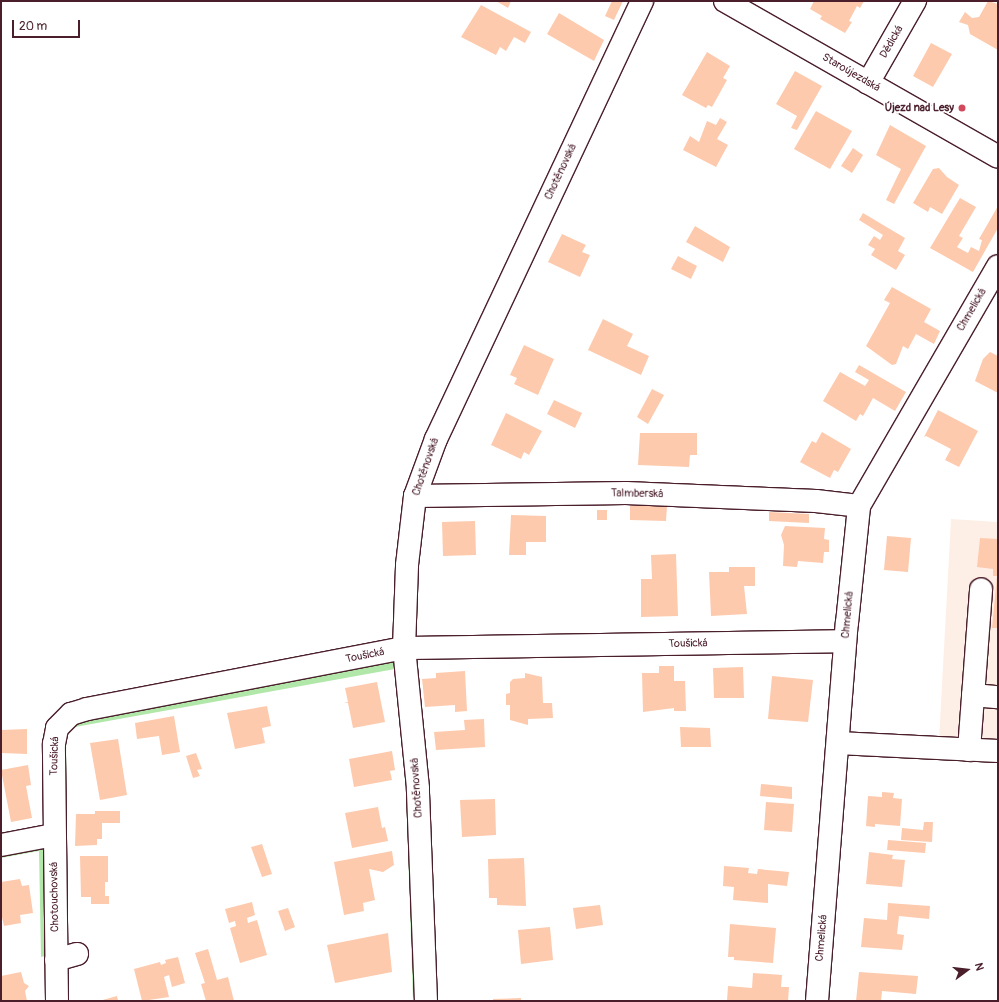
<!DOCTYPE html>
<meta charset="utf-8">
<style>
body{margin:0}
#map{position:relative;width:999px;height:1002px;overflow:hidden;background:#fff;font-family:Pangolin,sans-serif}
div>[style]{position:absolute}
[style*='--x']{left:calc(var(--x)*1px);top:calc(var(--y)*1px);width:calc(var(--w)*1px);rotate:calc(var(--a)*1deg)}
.built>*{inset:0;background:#feefe6}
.green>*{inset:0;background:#b1e7a9}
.building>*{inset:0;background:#fdcaad}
.roads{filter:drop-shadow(1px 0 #4a1f2b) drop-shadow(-1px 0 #4a1f2b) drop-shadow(0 1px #4a1f2b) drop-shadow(0 -1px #4a1f2b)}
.minor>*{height:22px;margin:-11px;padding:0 11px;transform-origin:11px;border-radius:11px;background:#fff}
.dots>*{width:11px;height:11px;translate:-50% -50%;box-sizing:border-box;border:2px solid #fff;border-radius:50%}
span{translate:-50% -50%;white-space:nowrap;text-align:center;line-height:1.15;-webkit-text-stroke:3.5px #fff;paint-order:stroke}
.street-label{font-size:11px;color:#4a1f2b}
.poi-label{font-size:11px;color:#4a1f2b;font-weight:700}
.right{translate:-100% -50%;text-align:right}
.frame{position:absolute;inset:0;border:2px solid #4a1f2b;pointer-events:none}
.north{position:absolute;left:947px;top:950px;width:40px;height:40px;-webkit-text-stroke:3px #fff;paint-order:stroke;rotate:75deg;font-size:11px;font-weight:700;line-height:16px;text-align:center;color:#4a1f2b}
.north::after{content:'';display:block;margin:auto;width:14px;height:18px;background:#4a1f2b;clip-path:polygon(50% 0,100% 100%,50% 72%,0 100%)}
.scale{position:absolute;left:12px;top:20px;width:68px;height:18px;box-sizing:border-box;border:2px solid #4a1f2b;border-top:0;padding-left:5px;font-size:12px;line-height:14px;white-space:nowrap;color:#4a1f2b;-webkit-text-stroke:3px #fff;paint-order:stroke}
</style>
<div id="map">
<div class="built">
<div style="clip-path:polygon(951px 519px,998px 522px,998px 760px,938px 759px)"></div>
</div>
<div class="green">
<div style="clip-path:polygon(392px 661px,399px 668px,409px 773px,417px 1001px,413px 1001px,406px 790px,395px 669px,75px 727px,66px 737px,68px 950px,62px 926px,61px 747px,69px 728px,82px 720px)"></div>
<div style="clip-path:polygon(45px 847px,48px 955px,41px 957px,39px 851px,1px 858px,1px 855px)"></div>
</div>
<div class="building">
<div style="clip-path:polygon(496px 1px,511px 1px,508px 8px)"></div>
<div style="clip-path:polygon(612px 1px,623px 1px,614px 20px,605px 16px)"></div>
<div style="clip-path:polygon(814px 1px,864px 1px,860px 8px,857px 6px,849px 21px,852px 22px,845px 33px,820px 19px,822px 16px,810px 9px)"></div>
<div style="clip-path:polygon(988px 1px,998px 4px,998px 50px,970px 34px,968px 25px,959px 22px,965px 12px,972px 18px,979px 17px)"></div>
<div style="clip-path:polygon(481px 5px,531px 32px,525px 43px,514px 37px,506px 51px,500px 47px,496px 55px,461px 37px)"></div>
<div style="clip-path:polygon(559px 13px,604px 40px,594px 61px,547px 34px)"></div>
<div style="clip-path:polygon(931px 43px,952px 54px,933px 87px,913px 76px)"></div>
<div style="clip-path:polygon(707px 52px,730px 66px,723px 78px,727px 80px,712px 107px,708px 105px,706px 108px,682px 95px)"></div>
<div style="clip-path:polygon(795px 71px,822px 86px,797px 130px,791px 128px,797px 116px,776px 104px)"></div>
<div style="clip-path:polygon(816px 111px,852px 131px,830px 169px,794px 149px)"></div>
<div style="clip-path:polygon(720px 118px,727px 122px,717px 139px,728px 145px,716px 167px,683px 150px,690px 136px,699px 142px,707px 121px,716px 125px)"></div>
<div style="clip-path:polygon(890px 125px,926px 146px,894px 204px,886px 200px,901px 169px,876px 155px)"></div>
<div style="clip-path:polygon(853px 148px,863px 155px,852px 173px,841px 166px)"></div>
<div style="clip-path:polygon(939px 168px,947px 177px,959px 185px,942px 214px,930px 207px,928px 212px,913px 203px,933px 169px)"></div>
<div style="clip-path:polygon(960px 198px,976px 207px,959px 236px,963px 238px,957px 247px,968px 253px,971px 247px,979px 251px,982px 240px,979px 239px,998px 206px,998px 228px,973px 272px,930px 248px)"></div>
<div style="clip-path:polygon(863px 213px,905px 238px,898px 251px,905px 255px,896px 270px,871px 255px,875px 249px,868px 245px,874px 236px,880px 240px,883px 235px,859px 220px)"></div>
<div style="clip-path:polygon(695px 226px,730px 247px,723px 262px,686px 242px)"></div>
<div style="clip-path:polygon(562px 234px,586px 245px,582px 252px,590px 255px,580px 277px,548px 262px)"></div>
<div style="clip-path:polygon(678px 256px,697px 266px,691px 279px,671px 269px)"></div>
<div style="clip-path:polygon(892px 287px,931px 309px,924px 322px,940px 331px,934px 344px,916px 334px,908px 349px,903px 346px,896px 364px,892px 365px,866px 346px,890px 303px,884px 300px)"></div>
<div style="clip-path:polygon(603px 319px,633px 334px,627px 346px,649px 356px,641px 375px,588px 350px)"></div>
<div style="clip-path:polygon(524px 345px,554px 359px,538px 395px,514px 384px,517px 378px,510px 375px)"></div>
<div style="clip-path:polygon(990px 352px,998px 356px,998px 393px,975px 381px,983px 359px)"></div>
<div style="clip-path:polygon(859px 365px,906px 392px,895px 411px,873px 398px,863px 416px,860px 414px,856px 421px,823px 401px,840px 372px,865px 386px,869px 380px,855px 372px)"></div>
<div style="clip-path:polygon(652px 389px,664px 395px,648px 424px,637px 417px)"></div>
<div style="clip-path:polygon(554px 400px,582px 413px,575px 428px,547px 414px)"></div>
<div style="clip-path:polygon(938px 410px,978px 431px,959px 467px,945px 460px,951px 449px,926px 436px,924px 437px)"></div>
<div style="clip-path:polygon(506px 413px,542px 431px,529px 455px,524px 452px,521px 459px,491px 445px)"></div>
<div style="clip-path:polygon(822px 432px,851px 449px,838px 472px,834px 470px,830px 478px,800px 462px,812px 441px,816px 443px)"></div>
<div style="clip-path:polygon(640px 433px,697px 433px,697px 455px,690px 455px,689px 467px,638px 465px)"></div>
<div style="clip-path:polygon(630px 505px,667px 506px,666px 521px,630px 520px)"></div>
<div style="clip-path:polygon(597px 510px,607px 510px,607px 520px,597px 520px)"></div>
<div style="clip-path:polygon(769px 512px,809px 514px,809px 523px,769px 521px)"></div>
<div style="clip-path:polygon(511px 515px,546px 516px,546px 542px,526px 542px,526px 555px,509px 555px)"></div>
<div style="clip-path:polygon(475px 521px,476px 555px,443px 556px,442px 522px)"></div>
<div style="clip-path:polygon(785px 526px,825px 528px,824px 539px,829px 540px,829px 552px,824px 552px,823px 563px,798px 561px,797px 567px,783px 566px,784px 545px,781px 535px)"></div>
<div style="clip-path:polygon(887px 536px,911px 538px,908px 572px,884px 570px)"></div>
<div style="clip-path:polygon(980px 538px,998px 539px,998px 576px,993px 576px,993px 569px,977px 567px)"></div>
<div style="clip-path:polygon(676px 554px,678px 616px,641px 617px,641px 579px,652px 579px,651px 555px)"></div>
<div style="clip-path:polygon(729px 567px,755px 567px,755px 586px,744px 586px,747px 614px,711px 616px,709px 572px,729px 572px)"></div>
<div style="clip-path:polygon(997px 576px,998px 577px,998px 628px,992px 628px)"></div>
<div style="clip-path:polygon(659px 666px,674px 666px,674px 681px,685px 681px,686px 711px,674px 711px,674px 708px,643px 712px,642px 673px,659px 673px)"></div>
<div style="clip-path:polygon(743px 667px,744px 698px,714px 698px,713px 668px)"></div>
<div style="clip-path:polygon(465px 671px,467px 711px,455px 712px,455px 705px,425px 707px,422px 679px,436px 678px,436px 673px)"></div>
<div style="clip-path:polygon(525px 673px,542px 677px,543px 703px,552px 703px,553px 718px,528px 719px,528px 725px,510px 720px,510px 705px,506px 705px,506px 694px,510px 693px,510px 682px,513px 679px,525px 678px)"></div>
<div style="clip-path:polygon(772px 676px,813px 680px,808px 722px,768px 719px)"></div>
<div style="clip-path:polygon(377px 682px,385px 722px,353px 728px,348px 703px,344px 703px,348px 702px,345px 688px)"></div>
<div style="clip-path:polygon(267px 706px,271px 726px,262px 728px,265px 743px,235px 749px,227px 713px)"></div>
<div style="clip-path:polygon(174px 716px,180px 752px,162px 755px,159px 736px,137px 739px,135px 723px)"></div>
<div style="clip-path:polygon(484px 719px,485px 747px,436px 750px,434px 732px,465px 730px,464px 720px)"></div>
<div style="clip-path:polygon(680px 727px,710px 728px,711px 747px,681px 747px)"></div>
<div style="clip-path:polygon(27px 729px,27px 754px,1px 753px,1px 730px)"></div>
<div style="clip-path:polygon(118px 739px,127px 795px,100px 800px,90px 743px)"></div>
<div style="clip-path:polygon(392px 751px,395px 770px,390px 771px,392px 780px,354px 787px,349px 759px)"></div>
<div style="clip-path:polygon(196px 753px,202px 769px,197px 770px,200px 776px,193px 778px,186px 756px)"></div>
<div style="clip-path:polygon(28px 765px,31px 785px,26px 786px,32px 818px,11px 822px,1px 770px)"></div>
<div style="clip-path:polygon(761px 784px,792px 787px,792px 799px,760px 796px)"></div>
<div style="clip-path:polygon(882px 792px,894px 793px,893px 798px,902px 799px,900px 826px,875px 824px,875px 827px,866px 826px,868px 796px,882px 797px)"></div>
<div style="clip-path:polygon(495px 799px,496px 835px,462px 837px,460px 800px)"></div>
<div style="clip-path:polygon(766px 802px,794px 804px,792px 832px,764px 830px)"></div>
<div style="clip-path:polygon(378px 807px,382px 828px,385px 827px,388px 841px,352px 848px,345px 813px)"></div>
<div style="clip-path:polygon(95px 811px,120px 811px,120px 823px,102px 823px,102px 839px,97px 839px,97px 845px,75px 846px,76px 814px,95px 814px)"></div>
<div style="clip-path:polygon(924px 822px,933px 822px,932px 842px,901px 840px,902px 828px,923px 830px)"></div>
<div style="clip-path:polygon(888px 840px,926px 843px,925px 853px,887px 850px)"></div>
<div style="clip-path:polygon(262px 844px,272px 874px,262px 877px,251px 847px)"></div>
<div style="clip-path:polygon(392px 851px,394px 865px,383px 872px,369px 869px,375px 900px,363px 903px,364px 911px,344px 915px,334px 862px)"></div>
<div style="clip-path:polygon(869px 852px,893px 855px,892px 859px,905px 860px,902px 887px,866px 884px)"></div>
<div style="clip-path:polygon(80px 856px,108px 856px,108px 882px,105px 882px,105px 896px,109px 896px,109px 904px,91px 904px,91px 897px,81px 897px)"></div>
<div style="clip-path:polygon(524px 858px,526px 906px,497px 905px,497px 898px,489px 898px,488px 859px)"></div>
<div style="clip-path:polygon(724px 866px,749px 868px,748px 873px,757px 874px,758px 869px,789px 872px,787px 886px,768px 884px,768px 903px,733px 900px,734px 887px,723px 886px)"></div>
<div style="clip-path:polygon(20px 879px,22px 886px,29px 885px,33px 913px,20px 915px,21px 923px,4px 926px,1px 913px,1px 882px)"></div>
<div style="clip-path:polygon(252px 902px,255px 915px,247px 918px,248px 923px,257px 920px,267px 955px,240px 963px,230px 928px,236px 926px,235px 921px,229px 923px,225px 909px)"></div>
<div style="clip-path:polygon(888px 903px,930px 906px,929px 919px,899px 916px,897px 934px,904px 935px,902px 950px,861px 947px,864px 918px,887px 920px)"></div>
<div style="clip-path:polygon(600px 905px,603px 925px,576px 929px,573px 908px)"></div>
<div style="clip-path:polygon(288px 908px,295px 927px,285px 931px,278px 911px)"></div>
<div style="clip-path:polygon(730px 924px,776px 928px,773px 963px,734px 960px,734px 957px,728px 957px)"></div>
<div style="clip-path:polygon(550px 927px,553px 960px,521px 964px,518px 930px)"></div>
<div style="clip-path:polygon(388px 933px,392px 972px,335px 983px,327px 945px)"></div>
<div style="clip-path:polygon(208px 949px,217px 980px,228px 977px,234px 1001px,206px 1001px,201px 984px,205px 983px,195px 953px)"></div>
<div style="clip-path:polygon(178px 957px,185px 983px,172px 987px,169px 975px,164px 977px,169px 997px,142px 1001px,134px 969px,160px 962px,161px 965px,166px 963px,165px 960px)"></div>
<div style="clip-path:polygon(21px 972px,24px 983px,29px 986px,25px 991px,27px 1001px,1px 1001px,1px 976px)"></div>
<div style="clip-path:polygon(859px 972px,918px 976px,916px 994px,882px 991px,881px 1001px,856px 1001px)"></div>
<div style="clip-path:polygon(753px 973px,782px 975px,781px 987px,789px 987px,788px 1001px,727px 1001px,728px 986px,752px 988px)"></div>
<div style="clip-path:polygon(117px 996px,118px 1001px,99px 1001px)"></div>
<div style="clip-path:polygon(521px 998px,521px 1001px,493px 1001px,493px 999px)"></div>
</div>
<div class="roads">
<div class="minor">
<div style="--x:725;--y:1;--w:314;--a:29.7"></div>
<div style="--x:868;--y:83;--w:95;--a:-60.2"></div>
<div style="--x:415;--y:496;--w:211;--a:-0.8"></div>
<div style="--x:626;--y:493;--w:190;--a:2.4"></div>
<div style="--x:816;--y:501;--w:43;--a:6.6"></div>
<div style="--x:973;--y:695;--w:25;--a:5"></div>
<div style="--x:838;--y:743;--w:160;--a:2.9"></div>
<div style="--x:969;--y:750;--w:161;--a:-85.7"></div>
<div style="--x:1;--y:845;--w:54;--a:-10.7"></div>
<div style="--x:56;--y:960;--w:22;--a:-16"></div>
<div style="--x:57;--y:1001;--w:257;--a:-90.7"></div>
<div style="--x:54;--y:744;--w:16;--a:-79"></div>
<div style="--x:57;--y:728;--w:20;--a:-45"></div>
<div style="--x:71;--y:714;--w:17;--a:-17"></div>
<div style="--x:87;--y:709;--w:323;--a:-10.9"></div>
<div style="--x:404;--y:648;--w:441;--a:-0.9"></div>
<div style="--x:426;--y:1001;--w:213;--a:-92.2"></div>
<div style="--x:418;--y:788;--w:141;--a:-95.7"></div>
<div style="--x:404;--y:648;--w:83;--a:-87.9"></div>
<div style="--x:407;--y:565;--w:69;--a:-83.4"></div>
<div style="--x:415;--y:496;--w:61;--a:-69.8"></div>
<div style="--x:436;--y:439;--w:484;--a:-64.8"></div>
<div style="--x:817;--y:1001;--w:379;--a:-85.5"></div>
<div style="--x:847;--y:623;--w:118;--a:-84.1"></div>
<div style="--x:859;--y:506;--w:277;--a:-59.9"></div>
</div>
</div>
<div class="dots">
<div style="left:962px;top:108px;background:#d1495b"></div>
</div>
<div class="street-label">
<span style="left:892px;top:42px;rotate:-60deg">Dědická</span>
<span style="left:851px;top:73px;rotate:30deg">Staroújezdská</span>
<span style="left:561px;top:172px;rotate:-65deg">Chotěnovská</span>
<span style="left:972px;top:310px;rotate:-60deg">Chmelická</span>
<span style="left:426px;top:467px;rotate:-71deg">Chotěnovská</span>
<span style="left:637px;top:494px;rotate:1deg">Talmberská</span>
<span style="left:848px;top:615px;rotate:-85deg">Chmelická</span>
<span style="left:688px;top:644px;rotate:-1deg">Toušická</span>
<span style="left:365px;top:656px;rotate:-11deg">Toušická</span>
<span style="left:55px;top:756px;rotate:-88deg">Toušická</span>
<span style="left:417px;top:788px;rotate:-94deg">Chotěnovská</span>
<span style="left:55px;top:897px;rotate:-91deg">Chotouchovská</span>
<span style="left:822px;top:938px;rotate:-85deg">Chmelická</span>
</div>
<div class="poi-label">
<span class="right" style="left:954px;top:108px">Újezd nad Lesy</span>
</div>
<div class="frame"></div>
<div class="north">N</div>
<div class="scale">20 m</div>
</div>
